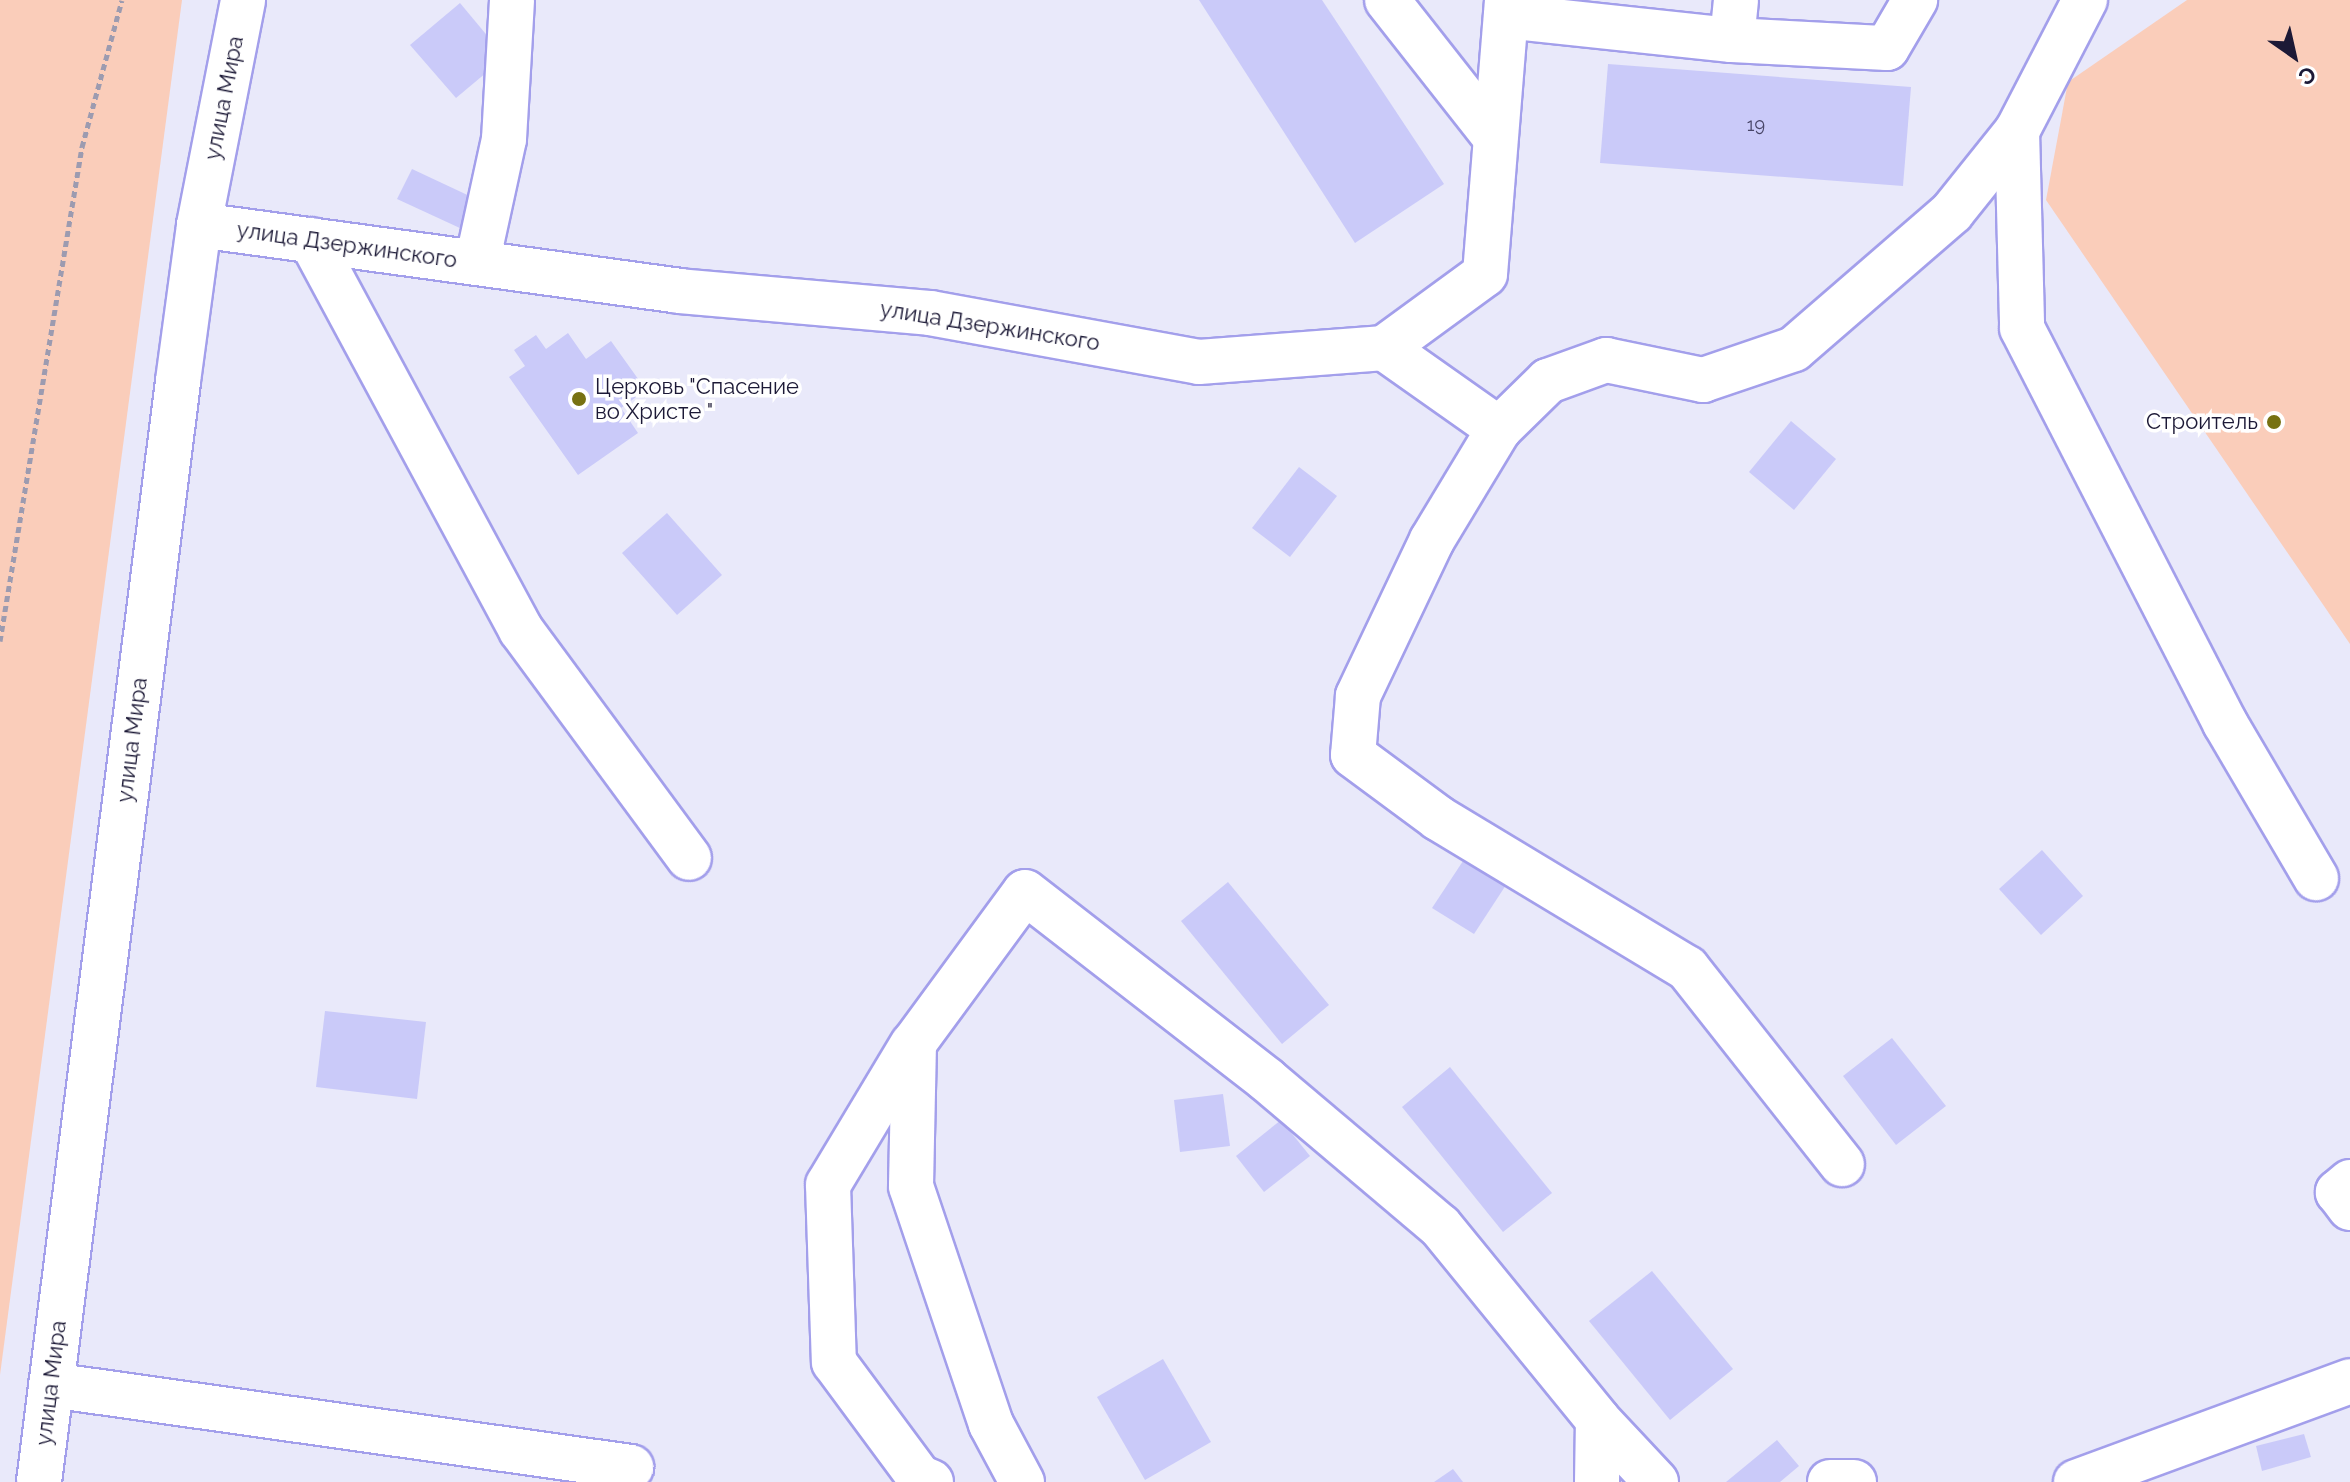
<!DOCTYPE html>
<meta charset="utf-8">
<style>
body{margin:0}
#map{position:relative;width:2350px;height:1482px;overflow:hidden;background:#e9e9fa;font-family:Raleway,sans-serif}
div>[style]{position:absolute}
[style*='--x']{left:calc(var(--x)*1px);top:calc(var(--y)*1px);width:calc(var(--w)*1px);rotate:calc(var(--a)*1deg)}
.green>*{inset:0;background:#facdba}
.building>*{inset:0;background:#cacaf9}
.path>*{height:5px;margin-top:-2.5px;transform-origin:0;background:repeating-linear-gradient(90deg,#9c9bb0 0 6px,transparent 0 10px)}
.roads{filter:drop-shadow(2px 0 #a39feb) drop-shadow(-2px 0 #a39feb) drop-shadow(0 2px #a39feb) drop-shadow(0 -2px #a39feb)}
.minor>*{height:44px;margin:-22px;padding:0 22px;transform-origin:22px;border-radius:22px;background:#fff}
.dots>*{width:22px;height:22px;translate:-50% -50%;box-sizing:border-box;border:4px solid #fff;border-radius:50%}
span{translate:-50% -50%;white-space:nowrap;text-align:center;line-height:1.15;-webkit-text-stroke:7px #fff;paint-order:stroke}
.number-label{font-size:18px;color:#484567}
.number-label span{-webkit-text-stroke-width:0}
.street-label{font-size:22px;color:#1c1936}
.poi-label{font-size:22px;color:#1c1936}
.left{translate:0 -50%;text-align:left}
.right{translate:-100% -50%;text-align:right}
.north{position:absolute;left:2254px;top:16px;width:80px;height:80px;-webkit-text-stroke:6px #fff;paint-order:stroke;rotate:146deg;font-size:22px;font-weight:700;line-height:32px;text-align:center;color:#1c1936}
.north::after{content:'';display:block;margin:auto;width:28px;height:36px;background:#1c1936;clip-path:polygon(50% 0,100% 100%,50% 72%,0 100%)}
</style>
<div id="map">
<div class="green">
<div style="clip-path:polygon(0 0,182px 0,0 1375px)"></div>
<div style="clip-path:polygon(2187px 0,2350px 0,2350px 644px,2046px 200px,2068px 82px)"></div>
</div>
<div class="building">
<div style="clip-path:polygon(1199px 0,1322px 0,1444px 184px,1355px 243px)"></div>
<div style="clip-path:polygon(460px 3px,505px 57px,456px 98px,410px 45px)"></div>
<div style="clip-path:polygon(1608px 64px,1911px 87px,1903px 186px,1600px 163px)"></div>
<div style="clip-path:polygon(412px 169px,476px 199px,462px 229px,397px 199px)"></div>
<div style="clip-path:polygon(568px 333px,586px 359px,611px 341px,646px 390px,621px 408px,638px 433px,578px 475px,509px 377px,525px 366px,514px 350px,536px 335px,546px 349px)"></div>
<div style="clip-path:polygon(1791px 421px,1836px 459px,1794px 510px,1749px 472px)"></div>
<div style="clip-path:polygon(1299px 467px,1337px 496px,1290px 557px,1252px 528px)"></div>
<div style="clip-path:polygon(667px 513px,722px 575px,677px 615px,622px 553px)"></div>
<div style="clip-path:polygon(2042px 850px,2083px 896px,2041px 935px,1999px 889px)"></div>
<div style="clip-path:polygon(1465px 858px,1506px 885px,1474px 934px,1432px 908px)"></div>
<div style="clip-path:polygon(1228px 882px,1329px 1005px,1282px 1044px,1181px 921px)"></div>
<div style="clip-path:polygon(325px 1011px,426px 1022px,417px 1099px,316px 1087px)"></div>
<div style="clip-path:polygon(1892px 1038px,1946px 1106px,1896px 1145px,1843px 1076px)"></div>
<div style="clip-path:polygon(1450px 1067px,1552px 1193px,1503px 1232px,1402px 1107px)"></div>
<div style="clip-path:polygon(1223px 1094px,1230px 1146px,1180px 1152px,1174px 1100px)"></div>
<div style="clip-path:polygon(1281px 1120px,1310px 1156px,1264px 1192px,1236px 1156px)"></div>
<div style="clip-path:polygon(1652px 1271px,1733px 1369px,1670px 1420px,1589px 1321px)"></div>
<div style="clip-path:polygon(1163px 1359px,1211px 1442px,1145px 1480px,1097px 1397px)"></div>
<div style="clip-path:polygon(2304px 1434px,2311px 1457px,2262px 1471px,2256px 1446px)"></div>
<div style="clip-path:polygon(1777px 1440px,1799px 1466px,1780px 1482px,1726px 1482px)"></div>
<div style="clip-path:polygon(1453px 1469px,1463px 1482px,1434px 1482px)"></div>
</div>
<div class="path">
<div style="--x:0;--y:641;--w:501;--a:-80.58"></div>
<div style="--x:82;--y:147;--w:152;--a:-74.8"></div>
</div>
<div class="roads">
<div class="minor">
<div style="--x:1387;--y:0;--w:173;--a:51.8"></div>
<div style="--x:1506;--y:16;--w:227;--a:6.1"></div>
<div style="--x:1732;--y:40;--w:155;--a:3"></div>
<div style="--x:1887;--y:48;--w:56;--a:-59.7"></div>
<div style="--x:1732;--y:40;--w:40;--a:-84.3"></div>
<div style="--x:2017;--y:131;--w:197;--a:88.5"></div>
<div style="--x:2022;--y:328;--w:444;--a:62.8"></div>
<div style="--x:2225;--y:723;--w:180;--a:59.6"></div>
<div style="--x:199;--y:225;--w:485;--a:7.8"></div>
<div style="--x:679;--y:291;--w:252;--a:5"></div>
<div style="--x:930;--y:313;--w:273;--a:10.3"></div>
<div style="--x:1199;--y:362;--w:186;--a:-4.3"></div>
<div style="--x:1384;--y:348;--w:125;--a:-36.2"></div>
<div style="--x:1485;--y:274;--w:275;--a:-85.4"></div>
<div style="--x:311;--y:240;--w:443;--a:61.7"></div>
<div style="--x:521;--y:630;--w:283;--a:53.6"></div>
<div style="--x:477;--y:263;--w:127;--a:-77.7"></div>
<div style="--x:504;--y:139;--w:139;--a:-86.7"></div>
<div style="--x:1384;--y:348;--w:141;--a:35.2"></div>
<div style="--x:1499;--y:429;--w:69;--a:-44.4"></div>
<div style="--x:1548;--y:381;--w:62;--a:-19.9"></div>
<div style="--x:1606;--y:360;--w:99;--a:11.7"></div>
<div style="--x:1703;--y:380;--w:96;--a:-18.8"></div>
<div style="--x:1794;--y:349;--w:209;--a:-40.9"></div>
<div style="--x:1952;--y:212;--w:104;--a:-51.3"></div>
<div style="--x:2017;--y:131;--w:148;--a:-62.6"></div>
<div style="--x:1499;--y:429;--w:130;--a:121.1"></div>
<div style="--x:1432;--y:540;--w:173;--a:115.4"></div>
<div style="--x:1358;--y:696;--w:59;--a:94.8"></div>
<div style="--x:1353;--y:755;--w:106;--a:36.5"></div>
<div style="--x:1438;--y:818;--w:291;--a:31.1"></div>
<div style="--x:1687;--y:968;--w:250;--a:51.7"></div>
<div style="--x:912;--y:1045;--w:163;--a:121"></div>
<div style="--x:828;--y:1185;--w:177;--a:88.1"></div>
<div style="--x:834;--y:1362;--w:143;--a:53.5"></div>
<div style="--x:919;--y:1477;--w:13;--a:23"></div>
<div style="--x:2350;--y:1182;--w:16;--a:140"></div>
<div style="--x:2338;--y:1192;--w:20;--a:53"></div>
<div style="--x:51;--y:1385;--w:586;--a:8.05"></div>
<div style="--x:39;--y:1482;--w:1110;--a:-82.8"></div>
<div style="--x:178;--y:381;--w:157;--a:-82.3"></div>
<div style="--x:199;--y:225;--w:229;--a:-78.9"></div>
<div style="--x:1022;--y:1482;--w:66;--a:-118.1"></div>
<div style="--x:991;--y:1424;--w:251;--a:-108.6"></div>
<div style="--x:911;--y:1186;--w:143;--a:-88.8"></div>
<div style="--x:914;--y:1043;--w:187;--a:-53.7"></div>
<div style="--x:1025;--y:892;--w:306;--a:37.8"></div>
<div style="--x:1267;--y:1080;--w:226;--a:40.2"></div>
<div style="--x:1440;--y:1226;--w:250;--a:50.8"></div>
<div style="--x:1597;--y:1482;--w:62;--a:-89.1"></div>
<div style="--x:1598;--y:1420;--w:85;--a:46.9"></div>
<div style="--x:1830;--y:1482;--w:24;--a:0"></div>
<div style="--x:2076;--y:1482;--w:292;--a:-20.2"></div>
</div>
</div>
<div class="dots">
<div style="left:579px;top:399px;background:#777112"></div>
<div style="left:2274px;top:422px;background:#777112"></div>
</div>
<div class="number-label">
<span style="left:1756px;top:125px">19</span>
</div>
<div class="street-label">
<span style="left:224px;top:98px;rotate:-79deg">улица Мира</span>
<span style="left:347px;top:245px;rotate:8deg">улица Дзержинского</span>
<span style="left:990px;top:326px;rotate:9deg">улица Дзержинского</span>
<span style="left:132px;top:740px;rotate:-83deg">улица Мира</span>
<span style="left:51px;top:1383px;rotate:-83deg">улица Мира</span>
</div>
<div class="poi-label">
<span class="left" style="left:595px;top:399px">Церковь "Спасение<br>во Христе "</span>
<span class="right" style="left:2258px;top:422px">Строитель</span>
</div>
<div class="north">С</div>
</div>
